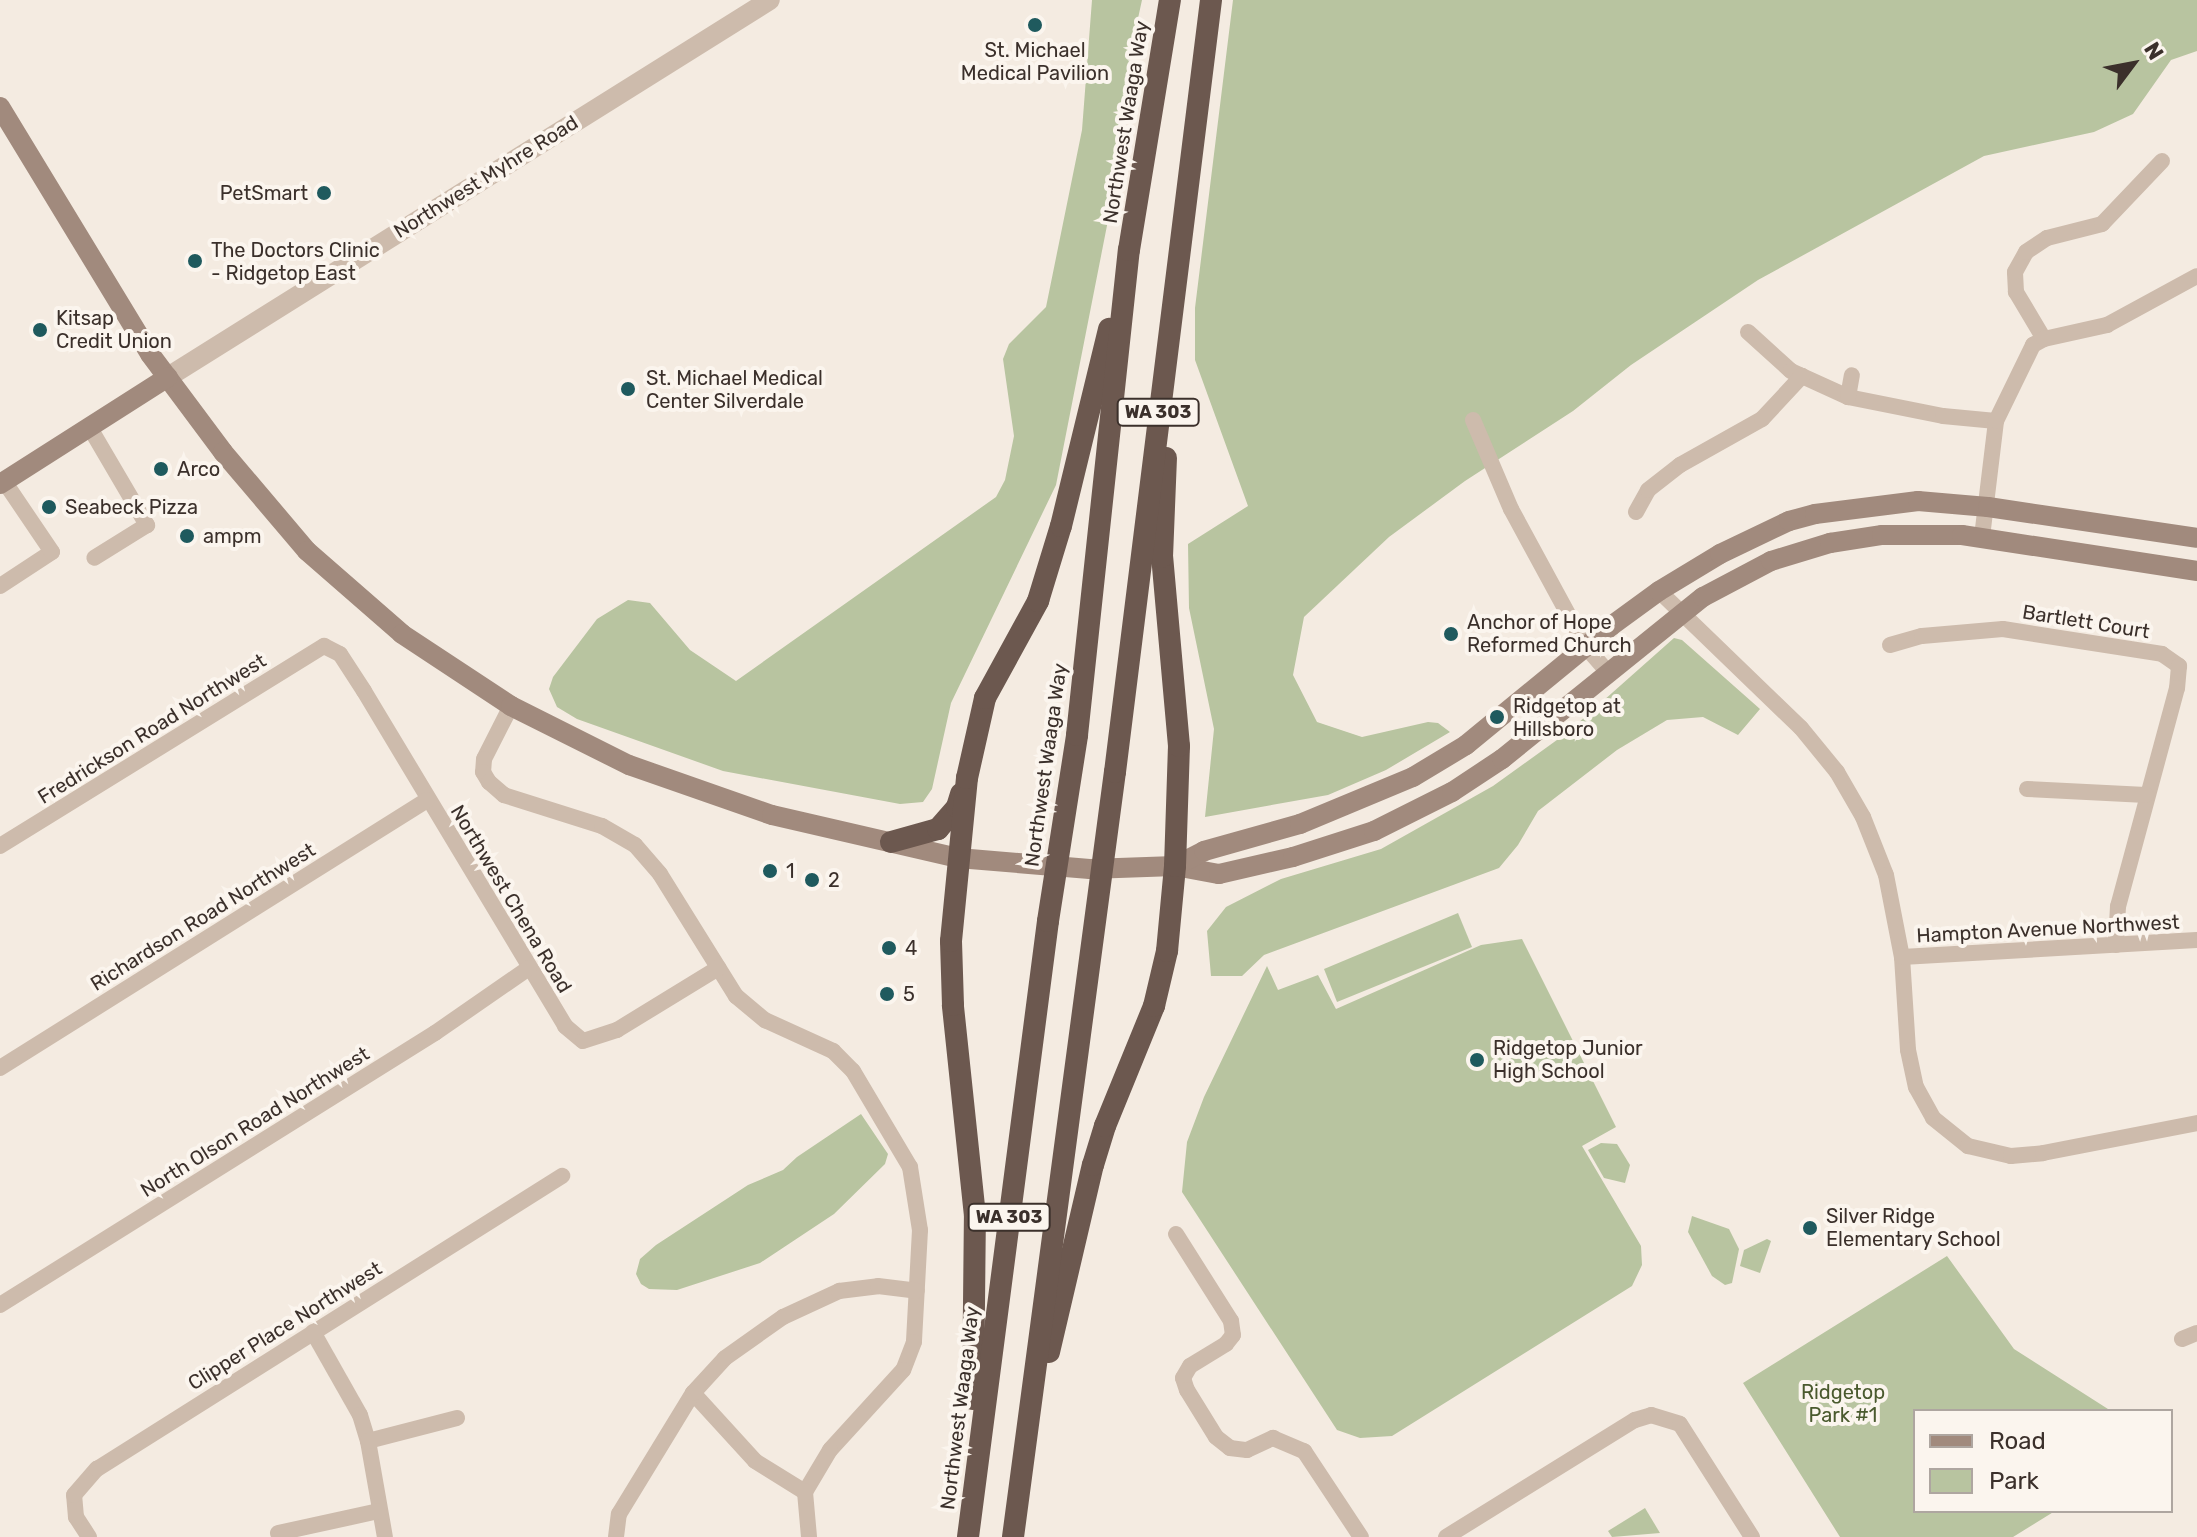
<!DOCTYPE html>
<style>
body{margin:0}
#map{position:relative;width:2197px;height:1537px;overflow:hidden;background:#f4ebe1;font-family:Rubik,sans-serif}
div>[style]{position:absolute}
[style*='--x']{left:calc(var(--x)*1px);top:calc(var(--y)*1px);width:calc(var(--w)*1px);rotate:calc(var(--a)*1deg)}
.green>*{inset:0;background:#b8c4a0}
.minor>*{height:16px;margin:-8px;padding:0 8px;transform-origin:8px;border-radius:8px;background:#cdbbac}
.tertiary>*{height:20px;margin:-10px;padding:0 10px;transform-origin:10px;border-radius:10px;background:#cdbbac}
.secondary>*{height:20px;margin:-10px;padding:0 10px;transform-origin:10px;border-radius:10px;background:#a18a7d}
.trunk>*{height:22px;margin:-11px;padding:0 11px;transform-origin:11px;border-radius:11px;background:#6c584f}
.dots>*{width:22px;height:22px;translate:-50% -50%;box-sizing:border-box;border:4px solid #fbf5ee;border-radius:50%}
span{translate:-50% -50%;white-space:nowrap;text-align:center;line-height:1.15;-webkit-text-stroke:8px #fbf5ee;paint-order:stroke}
.shield-label span{padding:2px 6px;background:#fbf5ee;border:2px solid;border-radius:6px;-webkit-text-stroke-width:0}
.shield-label{font-size:18px;color:#3b302b;font-weight:700}
.poi-label{font-size:20px;color:#3b302b}
.right{translate:-100% -50%;text-align:right}
.left{translate:0 -50%;text-align:left}
.street-label{font-size:20px;color:#3b302b}
.park-label{font-size:20px;color:#4a5a2e}
.legend{position:absolute;left:1913px;top:1409px;width:260px;height:104px;box-sizing:border-box;background:#fbf5ee;border:2px solid #aea6a0;margin:0;padding:10px 14px;list-style:none;font-size:24px;color:#3b302b}
.legend li{display:flex;align-items:center;gap:16px;height:40px}
.legend b{width:40px;border:2px solid #aea6a0}
.north{position:absolute;left:2093px;top:24px;width:80px;height:80px;-webkit-text-stroke:6px #fbf5ee;paint-order:stroke;rotate:58deg;font-size:22px;font-weight:700;line-height:32px;text-align:center;color:#3b302b}
.north::after{content:'';display:block;margin:auto;width:28px;height:36px;background:#3b302b;clip-path:polygon(50% 0,100% 100%,50% 72%,0 100%)}
</style>
<div id="map">
<div class="green">
<div style="clip-path:polygon(1092px 0,1142px 0,1130px 55px,1113px 195px,1056px 485px,951px 703px,932px 789px,923px 802px,900px 804px,723px 771px,577px 719px,557px 707px,549px 689px,553px 677px,597px 619px,628px 600px,650px 603px,690px 650px,736px 681px,996px 497px,1005px 480px,1014px 436px,1003px 359px,1009px 344px,1046px 307px,1082px 130px)"></div>
<div style="clip-path:polygon(1233px 0,2197px 0,2197px 51px,2171px 60px,2133px 114px,2094px 132px,1984px 156px,1758px 280px,1631px 365px,1573px 411px,1465px 481px,1389px 537px,1304px 617px,1293px 675px,1317px 722px,1362px 737px,1428px 722px,1438px 723px,1450px 732px,1386px 770px,1328px 795px,1205px 817px,1214px 729px,1189px 608px,1188px 544px,1248px 506px,1195px 360px,1195px 308px)"></div>
<div style="clip-path:polygon(1674px 638px,1682px 640px,1760px 709px,1738px 735px,1703px 717px,1667px 720px,1617px 750px,1538px 811px,1518px 845px,1499px 868px,1264px 955px,1242px 976px,1211px 976px,1207px 931px,1226px 907px,1281px 879px,1381px 849px,1493px 786px,1568px 732px)"></div>
<div style="clip-path:polygon(1458px 913px,1472px 947px,1337px 1002px,1324px 969px)"></div>
<div style="clip-path:polygon(1522px 939px,1616px 1127px,1582px 1146px,1641px 1246px,1642px 1265px,1632px 1286px,1392px 1436px,1360px 1438px,1337px 1430px,1182px 1192px,1187px 1142px,1204px 1097px,1267px 966px,1278px 990px,1318px 975px,1336px 1009px,1481px 945px)"></div>
<div style="clip-path:polygon(861px 1114px,888px 1154px,885px 1164px,834px 1214px,760px 1263px,677px 1290px,649px 1289px,641px 1284px,636px 1274px,640px 1259px,656px 1245px,748px 1185px,783px 1170px,797px 1157px)"></div>
<div style="clip-path:polygon(1601px 1143px,1617px 1144px,1630px 1165px,1625px 1183px,1604px 1178px,1588px 1150px)"></div>
<div style="clip-path:polygon(1692px 1216px,1729px 1229px,1739px 1249px,1732px 1283px,1725px 1285px,1712px 1276px,1688px 1232px)"></div>
<div style="clip-path:polygon(1767px 1239px,1771px 1241px,1760px 1273px,1740px 1266px,1744px 1250px)"></div>
<div style="clip-path:polygon(1947px 1256px,2014px 1349px,2108px 1409px,1915px 1411px,1915px 1511px,2055px 1511px,2013px 1537px,1840px 1537px,1743px 1383px)"></div>
<div style="clip-path:polygon(1645px 1508px,1660px 1533px,1612px 1537px,1608px 1531px)"></div>
</div>
<div class="minor">
<div style="--x:1748;--y:332;--w:58;--a:42.2"></div>
<div style="--x:1791;--y:371;--w:63;--a:24.5"></div>
<div style="--x:1848;--y:397;--w:97;--a:11.3"></div>
<div style="--x:1943;--y:416;--w:53;--a:5.4"></div>
<div style="--x:2044;--y:339;--w:55;--a:-120.8"></div>
<div style="--x:2016;--y:292;--w:20;--a:-93"></div>
<div style="--x:2015;--y:272;--w:23;--a:-61"></div>
<div style="--x:2026;--y:252;--w:25;--a:-34"></div>
<div style="--x:2047;--y:238;--w:57;--a:-14.3"></div>
<div style="--x:2102;--y:224;--w:87;--a:-46.4"></div>
<div style="--x:1848;--y:397;--w:22;--a:-80"></div>
<div style="--x:1473;--y:420;--w:97;--a:66.9"></div>
<div style="--x:1511;--y:509;--w:157;--a:61.5"></div>
<div style="--x:1586;--y:647;--w:35;--a:49"></div>
<div style="--x:90;--y:428;--w:113;--a:59.6"></div>
<div style="--x:147;--y:525;--w:62;--a:148.1"></div>
<div style="--x:1636;--y:512;--w:25;--a:-61"></div>
<div style="--x:1648;--y:490;--w:41;--a:-38"></div>
<div style="--x:1680;--y:465;--w:94;--a:-29.3"></div>
<div style="--x:1762;--y:419;--w:59;--a:-47.1"></div>
<div style="--x:1982;--y:537;--w:117;--a:-83.1"></div>
<div style="--x:1996;--y:421;--w:85;--a:-64"></div>
<div style="--x:2033;--y:345;--w:13;--a:-29"></div>
<div style="--x:2044;--y:339;--w:65;--a:-12.5"></div>
<div style="--x:2107;--y:325;--w:102;--a:-28.6"></div>
<div style="--x:0;--y:586;--w:62;--a:-33.2"></div>
<div style="--x:52;--y:552;--w:86;--a:-124.1"></div>
<div style="--x:1659;--y:591;--w:197;--a:44"></div>
<div style="--x:1801;--y:728;--w:57;--a:50.7"></div>
<div style="--x:1837;--y:772;--w:52;--a:60"></div>
<div style="--x:1863;--y:817;--w:62;--a:68.4"></div>
<div style="--x:1886;--y:875;--w:84;--a:79"></div>
<div style="--x:1902;--y:957;--w:93;--a:86.3"></div>
<div style="--x:1908;--y:1050;--w:38;--a:78"></div>
<div style="--x:1916;--y:1087;--w:35;--a:61"></div>
<div style="--x:1933;--y:1118;--w:45;--a:38.7"></div>
<div style="--x:1968;--y:1146;--w:44;--a:13.1"></div>
<div style="--x:2011;--y:1156;--w:32;--a:-5"></div>
<div style="--x:2043;--y:1153;--w:157;--a:-11"></div>
<div style="--x:1890;--y:645;--w:33;--a:-16"></div>
<div style="--x:1922;--y:636;--w:81;--a:-4.9"></div>
<div style="--x:2003;--y:629;--w:161;--a:8.9"></div>
<div style="--x:2162;--y:654;--w:21;--a:35"></div>
<div style="--x:2179;--y:666;--w:22;--a:95"></div>
<div style="--x:2177;--y:688;--w:226;--a:105.1"></div>
<div style="--x:2118;--y:906;--w:39;--a:93"></div>
<div style="--x:511;--y:706;--w:59;--a:117"></div>
<div style="--x:484;--y:759;--w:13;--a:94"></div>
<div style="--x:483;--y:772;--w:12;--a:59"></div>
<div style="--x:489;--y:782;--w:20;--a:41"></div>
<div style="--x:504;--y:795;--w:103;--a:17.6"></div>
<div style="--x:602;--y:826;--w:38;--a:30"></div>
<div style="--x:635;--y:845;--w:38;--a:49"></div>
<div style="--x:660;--y:874;--w:144;--a:58.1"></div>
<div style="--x:736;--y:996;--w:38;--a:40"></div>
<div style="--x:765;--y:1020;--w:75;--a:24.5"></div>
<div style="--x:833;--y:1051;--w:28;--a:45"></div>
<div style="--x:853;--y:1071;--w:112;--a:59.3"></div>
<div style="--x:910;--y:1167;--w:64;--a:81"></div>
<div style="--x:920;--y:1230;--w:112;--a:93.1"></div>
<div style="--x:914;--y:1342;--w:30;--a:111"></div>
<div style="--x:903;--y:1370;--w:108;--a:132.4"></div>
<div style="--x:830;--y:1450;--w:49;--a:120.8"></div>
<div style="--x:805;--y:1492;--w:45;--a:84.9"></div>
<div style="--x:2027;--y:789;--w:119;--a:2.9"></div>
<div style="--x:0;--y:846;--w:381;--a:-31.7"></div>
<div style="--x:324;--y:646;--w:18;--a:27"></div>
<div style="--x:340;--y:654;--w:44;--a:57"></div>
<div style="--x:364;--y:691;--w:391;--a:59"></div>
<div style="--x:565;--y:1026;--w:23;--a:40"></div>
<div style="--x:583;--y:1041;--w:36;--a:-18"></div>
<div style="--x:617;--y:1030;--w:119;--a:-31.5"></div>
<div style="--x:1902;--y:957;--w:295;--a:-3.3"></div>
<div style="--x:0;--y:1068;--w:504;--a:-32.11"></div>
<div style="--x:1176;--y:1234;--w:103;--a:57.7"></div>
<div style="--x:1231;--y:1321;--w:14;--a:82"></div>
<div style="--x:1233;--y:1335;--w:11;--a:128"></div>
<div style="--x:1226;--y:1344;--w:42;--a:148.6"></div>
<div style="--x:1190;--y:1366;--w:14;--a:120"></div>
<div style="--x:1183;--y:1378;--w:13;--a:72"></div>
<div style="--x:1187;--y:1390;--w:55;--a:58.3"></div>
<div style="--x:1216;--y:1437;--w:18;--a:38"></div>
<div style="--x:1230;--y:1448;--w:17;--a:7"></div>
<div style="--x:1247;--y:1450;--w:29;--a:-25"></div>
<div style="--x:1273;--y:1438;--w:34;--a:23"></div>
<div style="--x:1304;--y:1451;--w:103;--a:56.5"></div>
<div style="--x:0;--y:1305;--w:513;--a:-32.02"></div>
<div style="--x:435;--y:1033;--w:114;--a:-34.7"></div>
<div style="--x:313;--y:1332;--w:95;--a:60.5"></div>
<div style="--x:360;--y:1415;--w:27;--a:73"></div>
<div style="--x:368;--y:1441;--w:97;--a:80"></div>
<div style="--x:2182;--y:1339;--w:16;--a:-22"></div>
<div style="--x:693;--y:1393;--w:92;--a:47.6"></div>
<div style="--x:755;--y:1461;--w:59;--a:31.8"></div>
<div style="--x:368;--y:1441;--w:92;--a:-14.5"></div>
<div style="--x:278;--y:1533;--w:103;--a:-12.3"></div>
<div style="--x:89;--y:1537;--w:24;--a:-123"></div>
<div style="--x:76;--y:1517;--w:22;--a:-95"></div>
<div style="--x:74;--y:1495;--w:35;--a:-49"></div>
<div style="--x:97;--y:1469;--w:550;--a:-32.22"></div>
<div style="--x:616;--y:1537;--w:23;--a:-83"></div>
<div style="--x:619;--y:1514;--w:142;--a:-58.6"></div>
<div style="--x:693;--y:1393;--w:47;--a:-47.6"></div>
<div style="--x:725;--y:1358;--w:71;--a:-35.3"></div>
<div style="--x:783;--y:1317;--w:62;--a:-24.9"></div>
<div style="--x:839;--y:1291;--w:39;--a:-7"></div>
<div style="--x:878;--y:1286;--w:39;--a:7"></div>
<div style="--x:1446;--y:1537;--w:222;--a:-31.8"></div>
<div style="--x:1635;--y:1420;--w:17;--a:-17"></div>
<div style="--x:1651;--y:1415;--w:30;--a:17"></div>
<div style="--x:1680;--y:1424;--w:134;--a:57.5"></div>
</div>
<div class="tertiary">
<div style="--x:168;--y:377;--w:710;--a:-32.06"></div>
</div>
<div class="secondary">
<div style="--x:0;--y:107;--w:289;--a:58.7"></div>
<div style="--x:150;--y:354;--w:122;--a:53.3"></div>
<div style="--x:223;--y:452;--w:130;--a:49.7"></div>
<div style="--x:307;--y:551;--w:126;--a:41.1"></div>
<div style="--x:402;--y:634;--w:131;--a:33.4"></div>
<div style="--x:511;--y:706;--w:132;--a:26.6"></div>
<div style="--x:629;--y:765;--w:151;--a:19.3"></div>
<div style="--x:772;--y:815;--w:191;--a:13"></div>
<div style="--x:958;--y:858;--w:132;--a:4.8"></div>
<div style="--x:1090;--y:869;--w:85;--a:-2"></div>
<div style="--x:1175;--y:866;--w:45;--a:10.3"></div>
<div style="--x:1219;--y:874;--w:76;--a:-12.9"></div>
<div style="--x:1293;--y:857;--w:85;--a:-17.8"></div>
<div style="--x:1374;--y:831;--w:87;--a:-26.6"></div>
<div style="--x:1452;--y:792;--w:60;--a:-33.4"></div>
<div style="--x:1502;--y:759;--w:258;--a:-38.9"></div>
<div style="--x:1703;--y:597;--w:77;--a:-27.9"></div>
<div style="--x:1771;--y:561;--w:62;--a:-17"></div>
<div style="--x:1830;--y:543;--w:53;--a:-8.7"></div>
<div style="--x:1882;--y:535;--w:80;--a:0"></div>
<div style="--x:1962;--y:535;--w:238;--a:8.7"></div>
<div style="--x:0;--y:484;--w:199;--a:-32.5"></div>
<div style="--x:1175;--y:866;--w:33;--a:-27"></div>
<div style="--x:1204;--y:851;--w:100;--a:-15.7"></div>
<div style="--x:1300;--y:824;--w:122;--a:-22.6"></div>
<div style="--x:1413;--y:777;--w:62;--a:-31.1"></div>
<div style="--x:1466;--y:745;--w:188;--a:-39.4"></div>
<div style="--x:1611;--y:626;--w:59;--a:-36.1"></div>
<div style="--x:1659;--y:591;--w:71;--a:-31.2"></div>
<div style="--x:1720;--y:554;--w:76;--a:-25.6"></div>
<div style="--x:1789;--y:521;--w:27;--a:-15"></div>
<div style="--x:1815;--y:514;--w:104;--a:-7.2"></div>
<div style="--x:1918;--y:501;--w:70;--a:4.9"></div>
<div style="--x:1988;--y:507;--w:211;--a:8.4"></div>
</div>
<div class="trunk">
<div style="--x:891;--y:842;--w:49;--a:-15.5"></div>
<div style="--x:938;--y:829;--w:29;--a:-49"></div>
<div style="--x:957;--y:807;--w:14;--a:-73"></div>
<div style="--x:1049;--y:1352;--w:192;--a:-76.8"></div>
<div style="--x:1093;--y:1165;--w:41;--a:-72.9"></div>
<div style="--x:1105;--y:1126;--w:130;--a:-67.8"></div>
<div style="--x:1154;--y:1006;--w:57;--a:-76.7"></div>
<div style="--x:1167;--y:951;--w:85;--a:-84.6"></div>
<div style="--x:1175;--y:866;--w:120;--a:-88.1"></div>
<div style="--x:1179;--y:746;--w:190;--a:-95.1"></div>
<div style="--x:1162;--y:557;--w:99;--a:-87.7"></div>
<div style="--x:973;--y:1399;--w:183;--a:-89.4"></div>
<div style="--x:975;--y:1216;--w:212;--a:-96"></div>
<div style="--x:953;--y:1005;--w:64;--a:-91.8"></div>
<div style="--x:951;--y:941;--w:164;--a:-84.4"></div>
<div style="--x:967;--y:778;--w:82;--a:-77.3"></div>
<div style="--x:985;--y:698;--w:111;--a:-61.3"></div>
<div style="--x:1038;--y:601;--w:78;--a:-73"></div>
<div style="--x:1061;--y:526;--w:203;--a:-76.3"></div>
<div style="--x:968;--y:1537;--w:621;--a:-82.6"></div>
<div style="--x:1048;--y:921;--w:188;--a:-81.1"></div>
<div style="--x:1077;--y:735;--w:488;--a:-83.9"></div>
<div style="--x:1129;--y:250;--w:253;--a:-80.7"></div>
<div style="--x:1013;--y:1537;--w:772;--a:-82.41"></div>
<div style="--x:1115;--y:772;--w:778;--a:-82.91"></div>
</div>
<div class="dots">
<div style="left:1035px;top:25px;background:#1f5a5e"></div>
<div style="left:324px;top:193px;background:#1f5a5e"></div>
<div style="left:195px;top:261px;background:#1f5a5e"></div>
<div style="left:40px;top:330px;background:#1f5a5e"></div>
<div style="left:628px;top:389px;background:#1f5a5e"></div>
<div style="left:161px;top:469px;background:#1f5a5e"></div>
<div style="left:49px;top:507px;background:#1f5a5e"></div>
<div style="left:187px;top:536px;background:#1f5a5e"></div>
<div style="left:1451px;top:634px;background:#1f5a5e"></div>
<div style="left:1497px;top:717px;background:#1f5a5e"></div>
<div style="left:770px;top:871px;background:#1f5a5e"></div>
<div style="left:812px;top:880px;background:#1f5a5e"></div>
<div style="left:889px;top:948px;background:#1f5a5e"></div>
<div style="left:887px;top:994px;background:#1f5a5e"></div>
<div style="left:1477px;top:1060px;background:#1f5a5e"></div>
<div style="left:1810px;top:1228px;background:#1f5a5e"></div>
</div>
<div class="shield-label">
<span style="left:1158px;top:412px">WA 303</span>
<span style="left:1009px;top:1217px">WA 303</span>
</div>
<div class="poi-label">
<span style="left:1035px;top:62px">St. Michael<br>Medical Pavilion</span>
<span class="right" style="left:308px;top:193px">PetSmart</span>
<span class="left" style="left:211px;top:262px">The Doctors Clinic<br>- Ridgetop East</span>
<span class="left" style="left:56px;top:330px">Kitsap<br>Credit Union</span>
<span class="left" style="left:646px;top:390px">St. Michael Medical<br>Center Silverdale</span>
<span class="left" style="left:177px;top:469px">Arco</span>
<span class="left" style="left:65px;top:507px">Seabeck Pizza</span>
<span class="left" style="left:203px;top:536px">ampm</span>
<span class="left" style="left:1467px;top:634px">Anchor of Hope<br>Reformed Church</span>
<span class="left" style="left:1513px;top:718px">Ridgetop at<br>Hillsboro</span>
<span class="left" style="left:786px;top:871px">1</span>
<span class="left" style="left:828px;top:880px">2</span>
<span class="left" style="left:905px;top:948px">4</span>
<span class="left" style="left:903px;top:994px">5</span>
<span class="left" style="left:1493px;top:1060px">Ridgetop Junior<br>High School</span>
<span class="left" style="left:1826px;top:1228px">Silver Ridge<br>Elementary School</span>
</div>
<div class="street-label">
<span style="left:1126px;top:122px;rotate:-81deg">Northwest Waaga Way</span>
<span style="left:486px;top:177px;rotate:-32deg">Northwest Myhre Road</span>
<span style="left:2086px;top:622px;rotate:9deg">Bartlett Court</span>
<span style="left:152px;top:729px;rotate:-32deg">Fredrickson Road Northwest</span>
<span style="left:1046px;top:765px;rotate:-82deg">Northwest Waaga Way</span>
<span style="left:511px;top:899px;rotate:59deg">Northwest Chena Road</span>
<span style="left:203px;top:917px;rotate:-32deg">Richardson Road Northwest</span>
<span style="left:2048px;top:929px;rotate:-3deg">Hampton Avenue Northwest</span>
<span style="left:255px;top:1122px;rotate:-32deg">North Olson Road Northwest</span>
<span style="left:285px;top:1326px;rotate:-32deg">Clipper Place Northwest</span>
<span style="left:960px;top:1408px;rotate:-83deg">Northwest Waaga Way</span>
</div>
<div class="park-label">
<span style="left:1843px;top:1404px">Ridgetop<br>Park #1</span>
</div>
<ul class="legend">
<li><b style="height:10px;background:#a18a7d"></b>Road</li>
<li><b style="height:22px;background:#b8c4a0"></b>Park</li>
</ul>
<div class="north">N</div>
</div>
